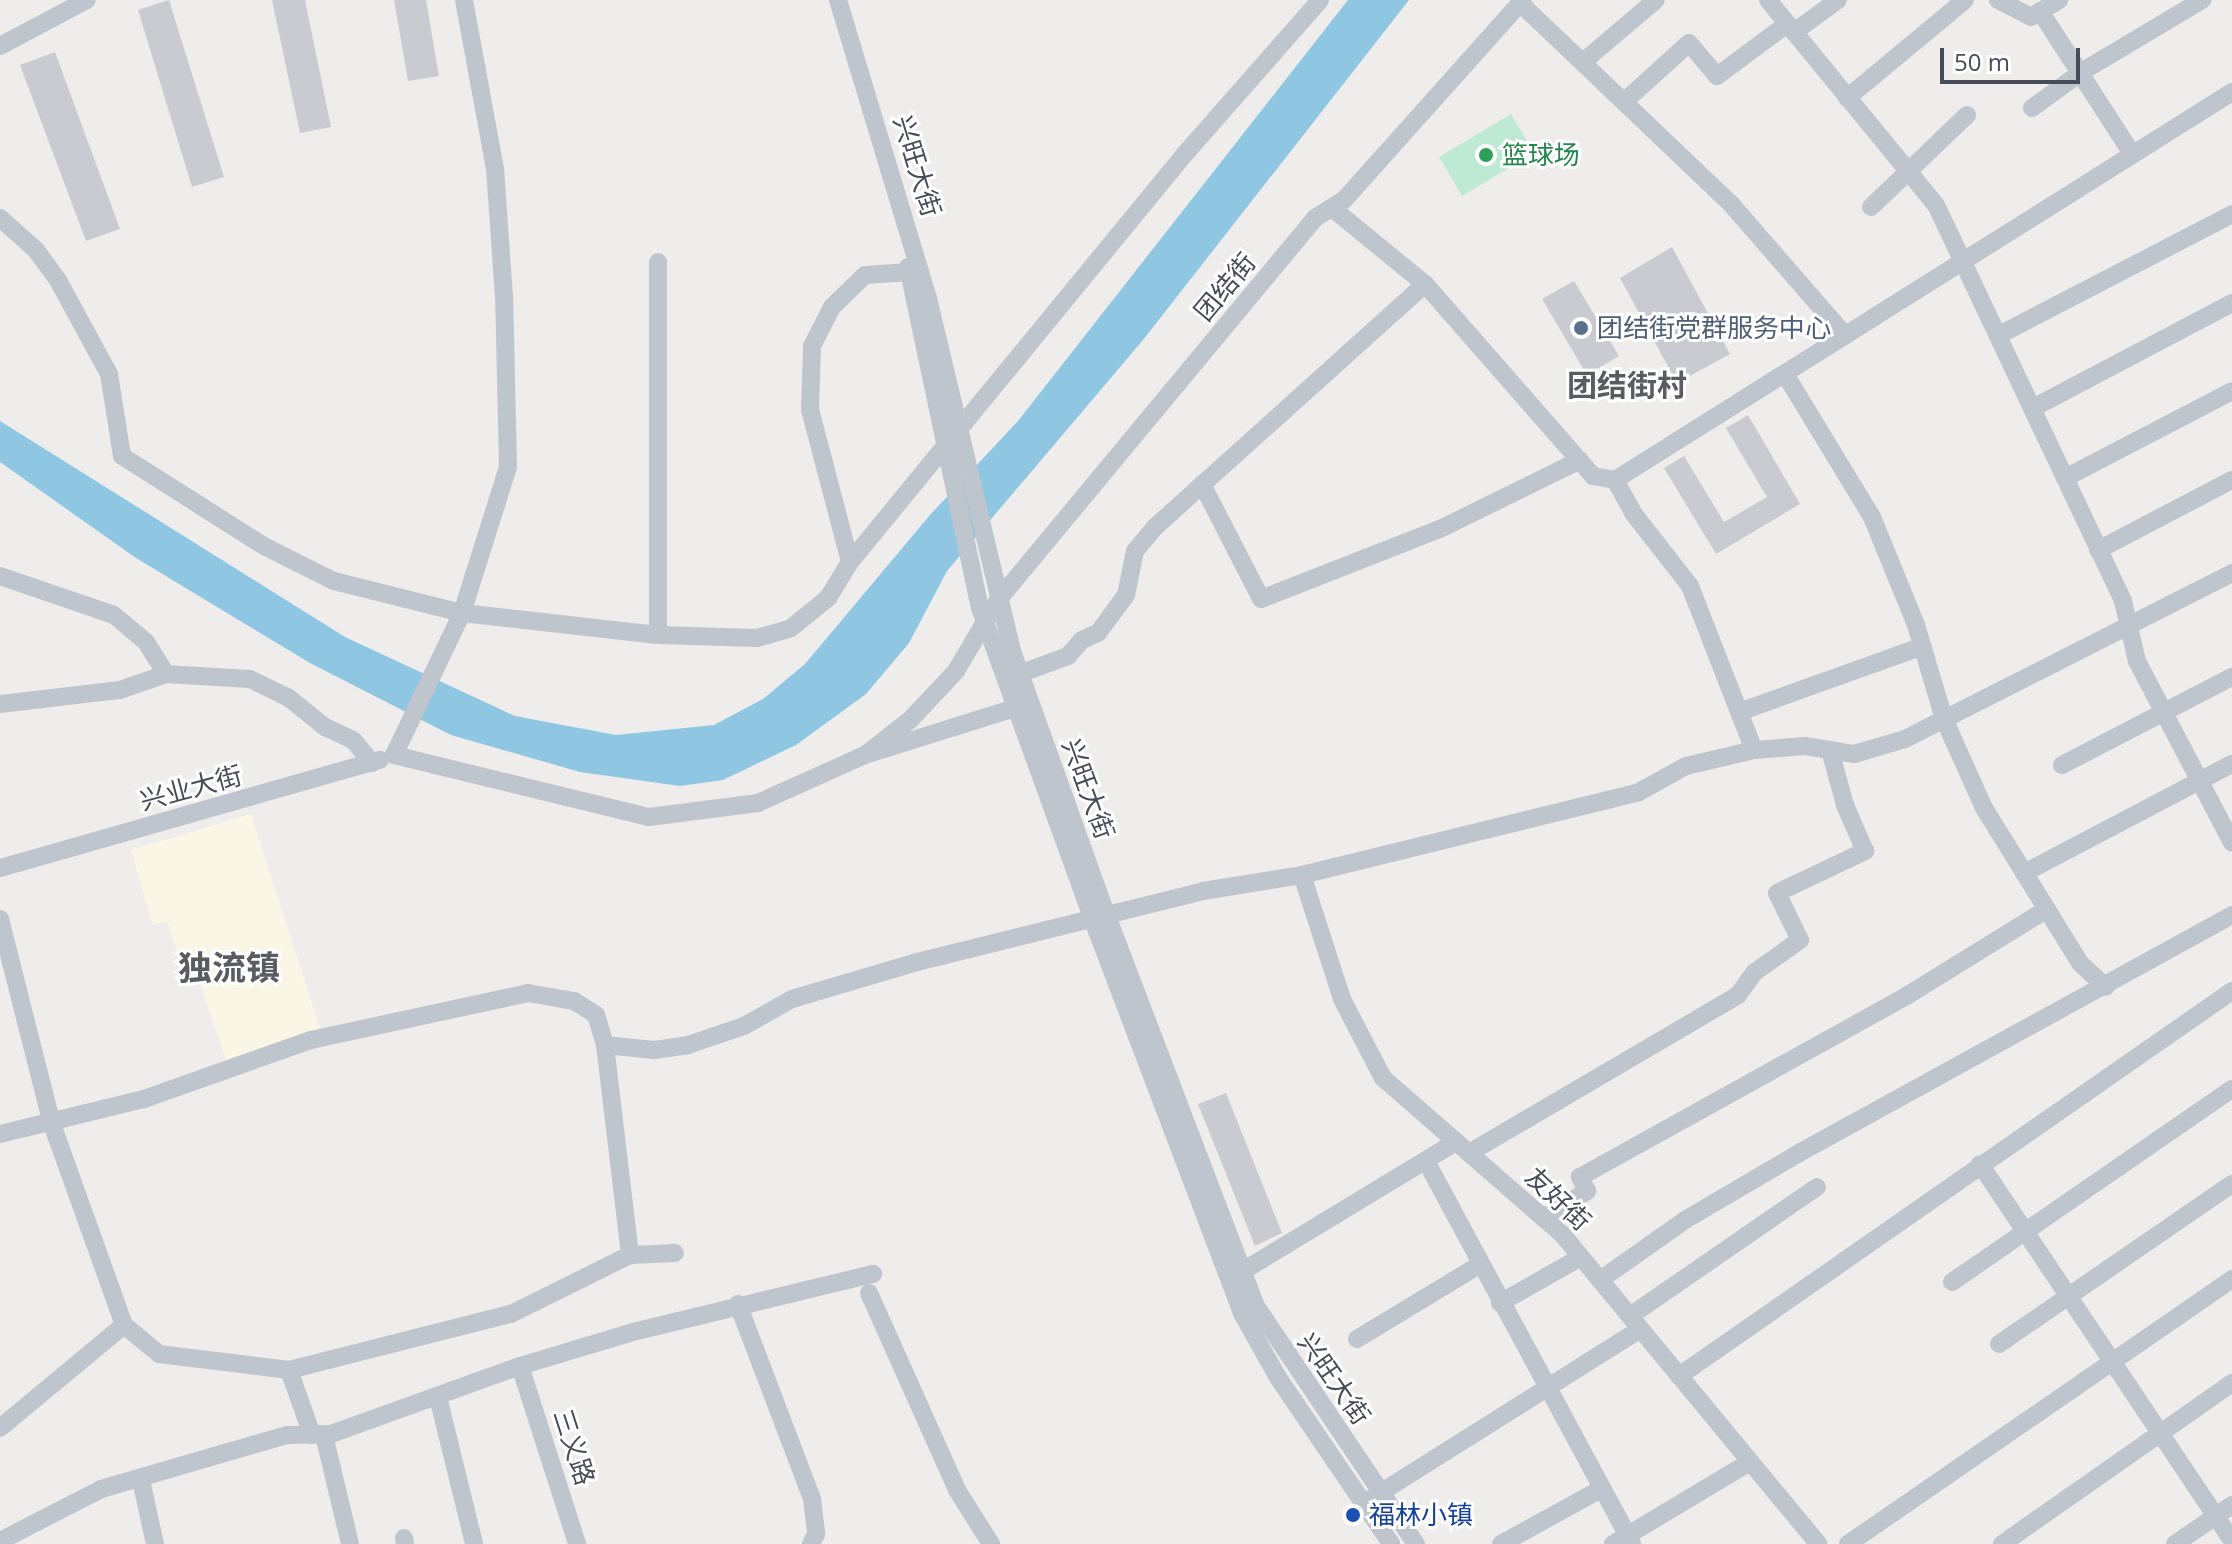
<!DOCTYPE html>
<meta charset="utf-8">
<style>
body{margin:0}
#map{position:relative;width:2232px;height:1544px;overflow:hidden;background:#efedec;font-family:"Open Sans","Noto Sans SC",sans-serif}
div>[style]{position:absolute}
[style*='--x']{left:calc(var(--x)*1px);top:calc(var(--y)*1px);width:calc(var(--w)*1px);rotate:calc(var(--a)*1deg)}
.commercial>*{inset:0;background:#f9f6e6}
.green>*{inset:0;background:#bee9d4}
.water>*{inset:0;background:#8fc6e2}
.building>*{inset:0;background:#cacbd1}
.minor>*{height:18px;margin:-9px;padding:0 9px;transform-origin:9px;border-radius:9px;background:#bfc5cd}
.dots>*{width:22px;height:22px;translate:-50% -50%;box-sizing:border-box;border:4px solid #fff;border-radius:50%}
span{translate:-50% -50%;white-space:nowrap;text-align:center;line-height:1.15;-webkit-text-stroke:6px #fff;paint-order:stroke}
.leisure-label{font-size:26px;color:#27864d}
.left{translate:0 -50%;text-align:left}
.street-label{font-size:26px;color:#474d58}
.service-label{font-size:26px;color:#4e5e75}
.transit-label{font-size:26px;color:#164399}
.quarter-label{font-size:30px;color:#5a5c61;font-weight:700}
.district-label{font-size:34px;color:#5a5c61;font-weight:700}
.scale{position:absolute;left:1940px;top:48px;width:140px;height:36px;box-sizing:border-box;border:4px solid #474d58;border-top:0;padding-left:10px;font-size:24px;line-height:28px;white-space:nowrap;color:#474d58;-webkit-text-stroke:6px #fff;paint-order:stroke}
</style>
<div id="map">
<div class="commercial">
<div style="clip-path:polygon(251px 814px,320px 1029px,226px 1060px,191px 957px,180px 960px,167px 921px,153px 925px,131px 850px)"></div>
</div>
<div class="green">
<div style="clip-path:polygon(1511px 114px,1534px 153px,1462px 196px,1439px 157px)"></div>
</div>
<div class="water">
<div style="clip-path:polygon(1348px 0,1409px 0,1143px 340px,947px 571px,909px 643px,866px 694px,796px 745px,723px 780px,680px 786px,580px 772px,451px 735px,310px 663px,136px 558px,0 462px,0 421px,345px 637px,515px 716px,616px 735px,714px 725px,763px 699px,805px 664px,930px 515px,1018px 421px)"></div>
</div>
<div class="building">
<div style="clip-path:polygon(169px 0,224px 177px,192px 187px,138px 10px)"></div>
<div style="clip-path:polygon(272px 0,305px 0,331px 127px,300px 133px)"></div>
<div style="clip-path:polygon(394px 0,426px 0,439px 76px,408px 81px)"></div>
<div style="clip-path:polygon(55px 52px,120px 229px,86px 241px,20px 65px)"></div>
<div style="clip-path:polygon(1672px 247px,1730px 354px,1677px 383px,1620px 278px)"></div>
<div style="clip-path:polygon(1574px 281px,1619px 356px,1587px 375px,1542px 299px)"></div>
<div style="clip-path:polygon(1748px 415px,1800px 504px,1716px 554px,1664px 468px,1684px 456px,1724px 522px,1767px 497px,1726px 428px)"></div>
<div style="clip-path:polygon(1226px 1093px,1282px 1233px,1255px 1246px,1198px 1104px)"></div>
</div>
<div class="minor">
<div style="--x:838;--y:0;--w:311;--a:73.2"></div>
<div style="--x:928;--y:298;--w:363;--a:76.6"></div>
<div style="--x:1012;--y:651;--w:282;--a:70.3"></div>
<div style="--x:1107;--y:916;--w:417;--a:69.1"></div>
<div style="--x:1256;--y:1306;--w:287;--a:56.1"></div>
<div style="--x:1768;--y:0;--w:265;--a:50.7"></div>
<div style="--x:1936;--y:205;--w:438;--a:64.7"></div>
<div style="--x:2123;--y:601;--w:62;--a:76.9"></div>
<div style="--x:2137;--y:661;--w:205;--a:62.4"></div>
<div style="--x:1998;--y:0;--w:37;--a:27"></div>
<div style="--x:2031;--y:17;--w:33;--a:-31"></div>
<div style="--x:1520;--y:3;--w:291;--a:43.6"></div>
<div style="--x:1731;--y:204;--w:174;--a:49"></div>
<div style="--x:2040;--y:11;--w:170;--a:57.2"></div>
<div style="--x:1794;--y:32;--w:54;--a:-36"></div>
<div style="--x:0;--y:46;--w:98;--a:-27.9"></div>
<div style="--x:1584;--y:61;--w:94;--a:-40.3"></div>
<div style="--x:1847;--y:98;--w:153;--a:-39.7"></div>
<div style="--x:1625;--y:101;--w:86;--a:-42.2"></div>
<div style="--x:1689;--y:43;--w:43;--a:49.7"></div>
<div style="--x:1717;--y:76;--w:87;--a:-36.6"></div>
<div style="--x:2032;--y:108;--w:63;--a:-36"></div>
<div style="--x:2083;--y:71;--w:139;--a:-30.8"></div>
<div style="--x:1871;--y:207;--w:133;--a:-43.8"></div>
<div style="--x:1332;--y:208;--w:120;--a:39.3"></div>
<div style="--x:1425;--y:284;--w:255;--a:48.8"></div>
<div style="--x:1593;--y:476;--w:22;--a:10"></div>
<div style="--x:1615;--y:480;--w:729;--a:-32.16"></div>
<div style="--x:0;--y:218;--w:48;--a:41.6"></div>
<div style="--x:36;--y:250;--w:39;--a:54"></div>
<div style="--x:59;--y:282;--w:105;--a:61.5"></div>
<div style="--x:109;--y:374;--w:83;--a:81"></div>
<div style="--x:122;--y:456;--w:168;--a:32.4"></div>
<div style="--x:264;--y:546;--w:78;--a:26.6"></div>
<div style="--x:334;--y:581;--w:132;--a:14"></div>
<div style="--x:462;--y:613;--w:197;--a:6.4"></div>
<div style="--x:658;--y:635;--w:99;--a:1.7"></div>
<div style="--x:757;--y:638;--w:35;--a:-16"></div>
<div style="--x:791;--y:628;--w:48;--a:-39"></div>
<div style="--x:828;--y:598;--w:42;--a:-58.6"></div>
<div style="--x:850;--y:562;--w:527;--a:-50.63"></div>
<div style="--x:1184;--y:155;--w:206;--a:-48.7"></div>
<div style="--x:658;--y:262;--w:373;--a:90"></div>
<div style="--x:908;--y:267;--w:349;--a:78.1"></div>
<div style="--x:980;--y:608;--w:330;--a:70.1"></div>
<div style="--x:1092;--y:918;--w:423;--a:69.2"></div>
<div style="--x:1242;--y:1313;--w:72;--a:60.9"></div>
<div style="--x:1277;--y:1376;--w:203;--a:55.8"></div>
<div style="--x:1999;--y:335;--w:263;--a:-27.4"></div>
<div style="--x:1785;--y:374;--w:167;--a:58.7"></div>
<div style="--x:1872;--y:517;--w:117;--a:67.8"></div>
<div style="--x:1916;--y:625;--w:98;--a:73.4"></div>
<div style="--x:1944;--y:719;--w:98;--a:65.8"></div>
<div style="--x:1984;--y:808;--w:182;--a:58.2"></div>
<div style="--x:2080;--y:963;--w:35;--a:43"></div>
<div style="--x:2033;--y:408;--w:225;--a:-27.8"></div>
<div style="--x:2065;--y:478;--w:188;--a:-27.5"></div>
<div style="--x:1615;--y:480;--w:38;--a:61"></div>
<div style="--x:1633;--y:513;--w:93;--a:52"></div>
<div style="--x:1690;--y:586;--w:176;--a:68.7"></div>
<div style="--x:1202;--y:484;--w:129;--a:62.8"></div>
<div style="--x:1261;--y:599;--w:192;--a:-21.4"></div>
<div style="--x:1440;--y:529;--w:156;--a:-26.2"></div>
<div style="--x:2098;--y:550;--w:151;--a:-27.6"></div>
<div style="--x:850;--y:562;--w:157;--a:-104.7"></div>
<div style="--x:810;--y:410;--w:64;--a:-88.2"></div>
<div style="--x:812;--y:346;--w:44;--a:-62.9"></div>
<div style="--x:832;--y:307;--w:46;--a:-44.1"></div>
<div style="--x:865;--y:275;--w:44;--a:-3.9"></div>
<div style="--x:0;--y:576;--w:120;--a:18.9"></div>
<div style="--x:114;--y:615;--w:42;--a:40.2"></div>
<div style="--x:146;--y:642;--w:38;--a:58"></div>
<div style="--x:166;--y:674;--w:84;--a:3.4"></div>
<div style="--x:250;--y:679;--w:43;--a:26"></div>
<div style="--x:289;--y:698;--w:46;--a:38.9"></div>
<div style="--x:325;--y:727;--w:31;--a:25"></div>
<div style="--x:353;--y:740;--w:30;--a:50"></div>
<div style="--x:1008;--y:678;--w:64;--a:-20.1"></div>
<div style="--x:1068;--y:656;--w:21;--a:-49"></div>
<div style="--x:1082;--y:640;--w:17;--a:-24"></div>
<div style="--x:1098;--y:633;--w:47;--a:-53.6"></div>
<div style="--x:1126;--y:595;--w:45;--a:-78.4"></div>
<div style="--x:1135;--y:551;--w:30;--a:-50"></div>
<div style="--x:1154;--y:528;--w:365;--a:-42"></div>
<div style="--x:0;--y:704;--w:121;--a:-6.7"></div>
<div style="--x:120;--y:690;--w:49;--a:-19.2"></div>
<div style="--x:1739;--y:712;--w:195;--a:-19.7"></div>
<div style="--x:394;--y:755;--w:157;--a:-64.4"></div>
<div style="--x:462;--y:613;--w:153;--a:-72.5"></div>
<div style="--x:508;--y:467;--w:170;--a:-91.3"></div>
<div style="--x:504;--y:297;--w:128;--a:-94"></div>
<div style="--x:495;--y:169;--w:172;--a:-100.4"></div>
<div style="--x:394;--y:755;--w:262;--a:13.7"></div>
<div style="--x:649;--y:817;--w:110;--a:-7.3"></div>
<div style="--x:758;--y:803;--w:117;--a:-24.2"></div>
<div style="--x:865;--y:755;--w:168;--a:-17.4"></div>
<div style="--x:865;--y:755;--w:58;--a:-38"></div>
<div style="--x:911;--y:719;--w:66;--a:-46.8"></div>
<div style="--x:956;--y:671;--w:82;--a:-59.4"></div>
<div style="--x:998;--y:600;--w:496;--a:-50.3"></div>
<div style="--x:1315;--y:218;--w:34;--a:-32"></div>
<div style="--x:1344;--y:200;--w:268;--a:-48.2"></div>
<div style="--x:2062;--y:765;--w:191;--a:-27.4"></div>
<div style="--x:0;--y:868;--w:395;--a:-15.9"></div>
<div style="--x:2024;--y:873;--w:235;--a:-27.7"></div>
<div style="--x:1302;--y:875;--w:130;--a:72.1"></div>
<div style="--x:1342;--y:999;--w:89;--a:62.6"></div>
<div style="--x:1383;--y:1078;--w:237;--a:41.1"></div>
<div style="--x:1562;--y:1234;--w:402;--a:50.4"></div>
<div style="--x:0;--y:919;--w:211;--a:75.8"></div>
<div style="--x:52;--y:1124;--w:214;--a:70.3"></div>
<div style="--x:124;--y:1325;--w:161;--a:140.3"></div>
<div style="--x:605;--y:1045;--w:211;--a:83.2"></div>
<div style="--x:0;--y:1134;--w:148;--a:-13.7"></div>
<div style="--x:144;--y:1099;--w:177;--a:-19.5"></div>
<div style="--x:311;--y:1040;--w:222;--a:-12.2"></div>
<div style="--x:528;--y:993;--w:47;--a:9.9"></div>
<div style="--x:574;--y:1001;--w:26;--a:32"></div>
<div style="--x:596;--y:1015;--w:31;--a:73"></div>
<div style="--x:605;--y:1045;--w:49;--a:5.8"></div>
<div style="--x:654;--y:1050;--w:34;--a:-8"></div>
<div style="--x:688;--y:1045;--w:59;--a:-18.7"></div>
<div style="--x:744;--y:1026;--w:55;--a:-29.4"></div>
<div style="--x:792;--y:999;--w:130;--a:-16.5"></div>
<div style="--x:917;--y:962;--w:295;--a:-13.9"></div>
<div style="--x:1203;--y:891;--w:100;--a:-9.2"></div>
<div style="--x:1302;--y:875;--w:345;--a:-13.8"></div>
<div style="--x:1637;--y:793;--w:56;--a:-28.9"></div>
<div style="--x:1686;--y:766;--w:70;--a:-13.2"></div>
<div style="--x:1754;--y:750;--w:51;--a:-4.5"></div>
<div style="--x:1805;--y:746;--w:50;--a:9.3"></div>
<div style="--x:1854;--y:754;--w:53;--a:-16.4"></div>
<div style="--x:1905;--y:739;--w:367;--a:-26.9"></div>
<div style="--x:1469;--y:1153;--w:312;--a:-30.4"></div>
<div style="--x:1738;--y:995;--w:29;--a:-54"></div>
<div style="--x:1755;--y:972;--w:55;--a:-35.4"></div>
<div style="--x:1800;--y:940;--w:52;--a:-116.1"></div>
<div style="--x:1777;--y:893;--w:98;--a:-25.5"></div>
<div style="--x:1865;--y:851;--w:50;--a:-113.5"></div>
<div style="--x:1845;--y:805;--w:57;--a:-105.3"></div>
<div style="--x:1426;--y:1161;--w:435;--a:61.7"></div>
<div style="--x:1980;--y:1164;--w:453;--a:56.2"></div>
<div style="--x:1543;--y:1218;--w:52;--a:-31.5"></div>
<div style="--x:1587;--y:1191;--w:16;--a:-117"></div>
<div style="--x:1580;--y:1177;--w:375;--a:-29"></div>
<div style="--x:1908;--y:995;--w:163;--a:-31.7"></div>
<div style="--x:1233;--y:1277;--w:261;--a:-31.2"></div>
<div style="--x:1600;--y:1280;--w:104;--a:-35.2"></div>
<div style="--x:1685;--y:1220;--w:132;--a:-30.4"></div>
<div style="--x:1799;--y:1153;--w:494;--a:-28.8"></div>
<div style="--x:1952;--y:1282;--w:340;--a:-34.6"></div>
<div style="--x:869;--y:1293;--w:216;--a:65.9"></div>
<div style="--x:957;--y:1490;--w:64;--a:57.8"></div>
<div style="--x:1500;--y:1303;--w:93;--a:-29.6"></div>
<div style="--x:738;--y:1304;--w:209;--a:69.2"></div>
<div style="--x:812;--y:1499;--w:35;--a:83"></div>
<div style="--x:816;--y:1534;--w:11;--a:117"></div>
<div style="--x:1630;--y:1316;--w:227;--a:-34.6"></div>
<div style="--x:124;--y:1325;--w:45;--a:39.6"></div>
<div style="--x:159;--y:1354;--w:131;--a:7"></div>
<div style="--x:289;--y:1370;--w:229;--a:-14.2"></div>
<div style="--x:511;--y:1314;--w:133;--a:-26.4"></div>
<div style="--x:630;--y:1255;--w:45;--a:-2.5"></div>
<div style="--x:1357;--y:1339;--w:143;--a:-31.2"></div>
<div style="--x:1999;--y:1344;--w:283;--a:-34.5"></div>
<div style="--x:520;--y:1366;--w:187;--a:72.2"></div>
<div style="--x:289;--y:1370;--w:69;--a:70.5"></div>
<div style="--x:1679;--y:1376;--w:674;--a:-34.85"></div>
<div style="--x:438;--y:1397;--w:151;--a:76.2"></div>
<div style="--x:324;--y:1435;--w:112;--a:76.6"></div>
<div style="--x:141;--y:1480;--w:66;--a:77.7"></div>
<div style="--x:1372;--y:1498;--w:317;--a:-32.2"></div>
<div style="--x:404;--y:1538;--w:6;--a:81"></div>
<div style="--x:0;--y:1541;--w:114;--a:-27.2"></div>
<div style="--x:101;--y:1489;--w:194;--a:-16.2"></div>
<div style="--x:287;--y:1435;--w:44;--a:-1.3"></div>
<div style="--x:331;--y:1434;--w:201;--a:-19.8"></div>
<div style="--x:520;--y:1366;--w:122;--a:-16.7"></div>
<div style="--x:637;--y:1331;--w:243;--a:-13.6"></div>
<div style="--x:1501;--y:1544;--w:114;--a:-28.8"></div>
<div style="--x:1613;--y:1544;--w:160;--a:-30.9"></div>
<div style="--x:1848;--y:1544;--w:467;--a:-34.6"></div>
<div style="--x:2002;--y:1544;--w:281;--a:-35"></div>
<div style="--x:2175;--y:1544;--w:69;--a:-34.4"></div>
</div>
<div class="dots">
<div style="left:1486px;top:155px;background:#2e9e5b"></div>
<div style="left:1581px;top:328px;background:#5c6f8a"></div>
<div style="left:1353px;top:1515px;background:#1a4fb4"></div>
</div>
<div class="leisure-label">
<span class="left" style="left:1502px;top:155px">篮球场</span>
</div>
<div class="street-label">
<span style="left:917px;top:166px;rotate:73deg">兴旺大街</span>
<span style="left:1225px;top:287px;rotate:-50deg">团结街</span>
<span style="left:191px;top:788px;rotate:-15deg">兴业大街</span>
<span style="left:1088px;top:789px;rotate:70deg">兴旺大街</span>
<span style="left:1558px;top:1199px;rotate:43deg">友好街</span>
<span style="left:1334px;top:1379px;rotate:55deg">兴旺大街</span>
<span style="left:574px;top:1447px;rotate:72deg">三义路</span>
</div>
<div class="service-label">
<span class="left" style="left:1597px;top:328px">团结街党群服务中心</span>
</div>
<div class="transit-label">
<span class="left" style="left:1369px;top:1515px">福林小镇</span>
</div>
<div class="quarter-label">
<span style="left:1627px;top:385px">团结街村</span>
</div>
<div class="district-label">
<span style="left:229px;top:968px">独流镇</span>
</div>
<div class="scale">50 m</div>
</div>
